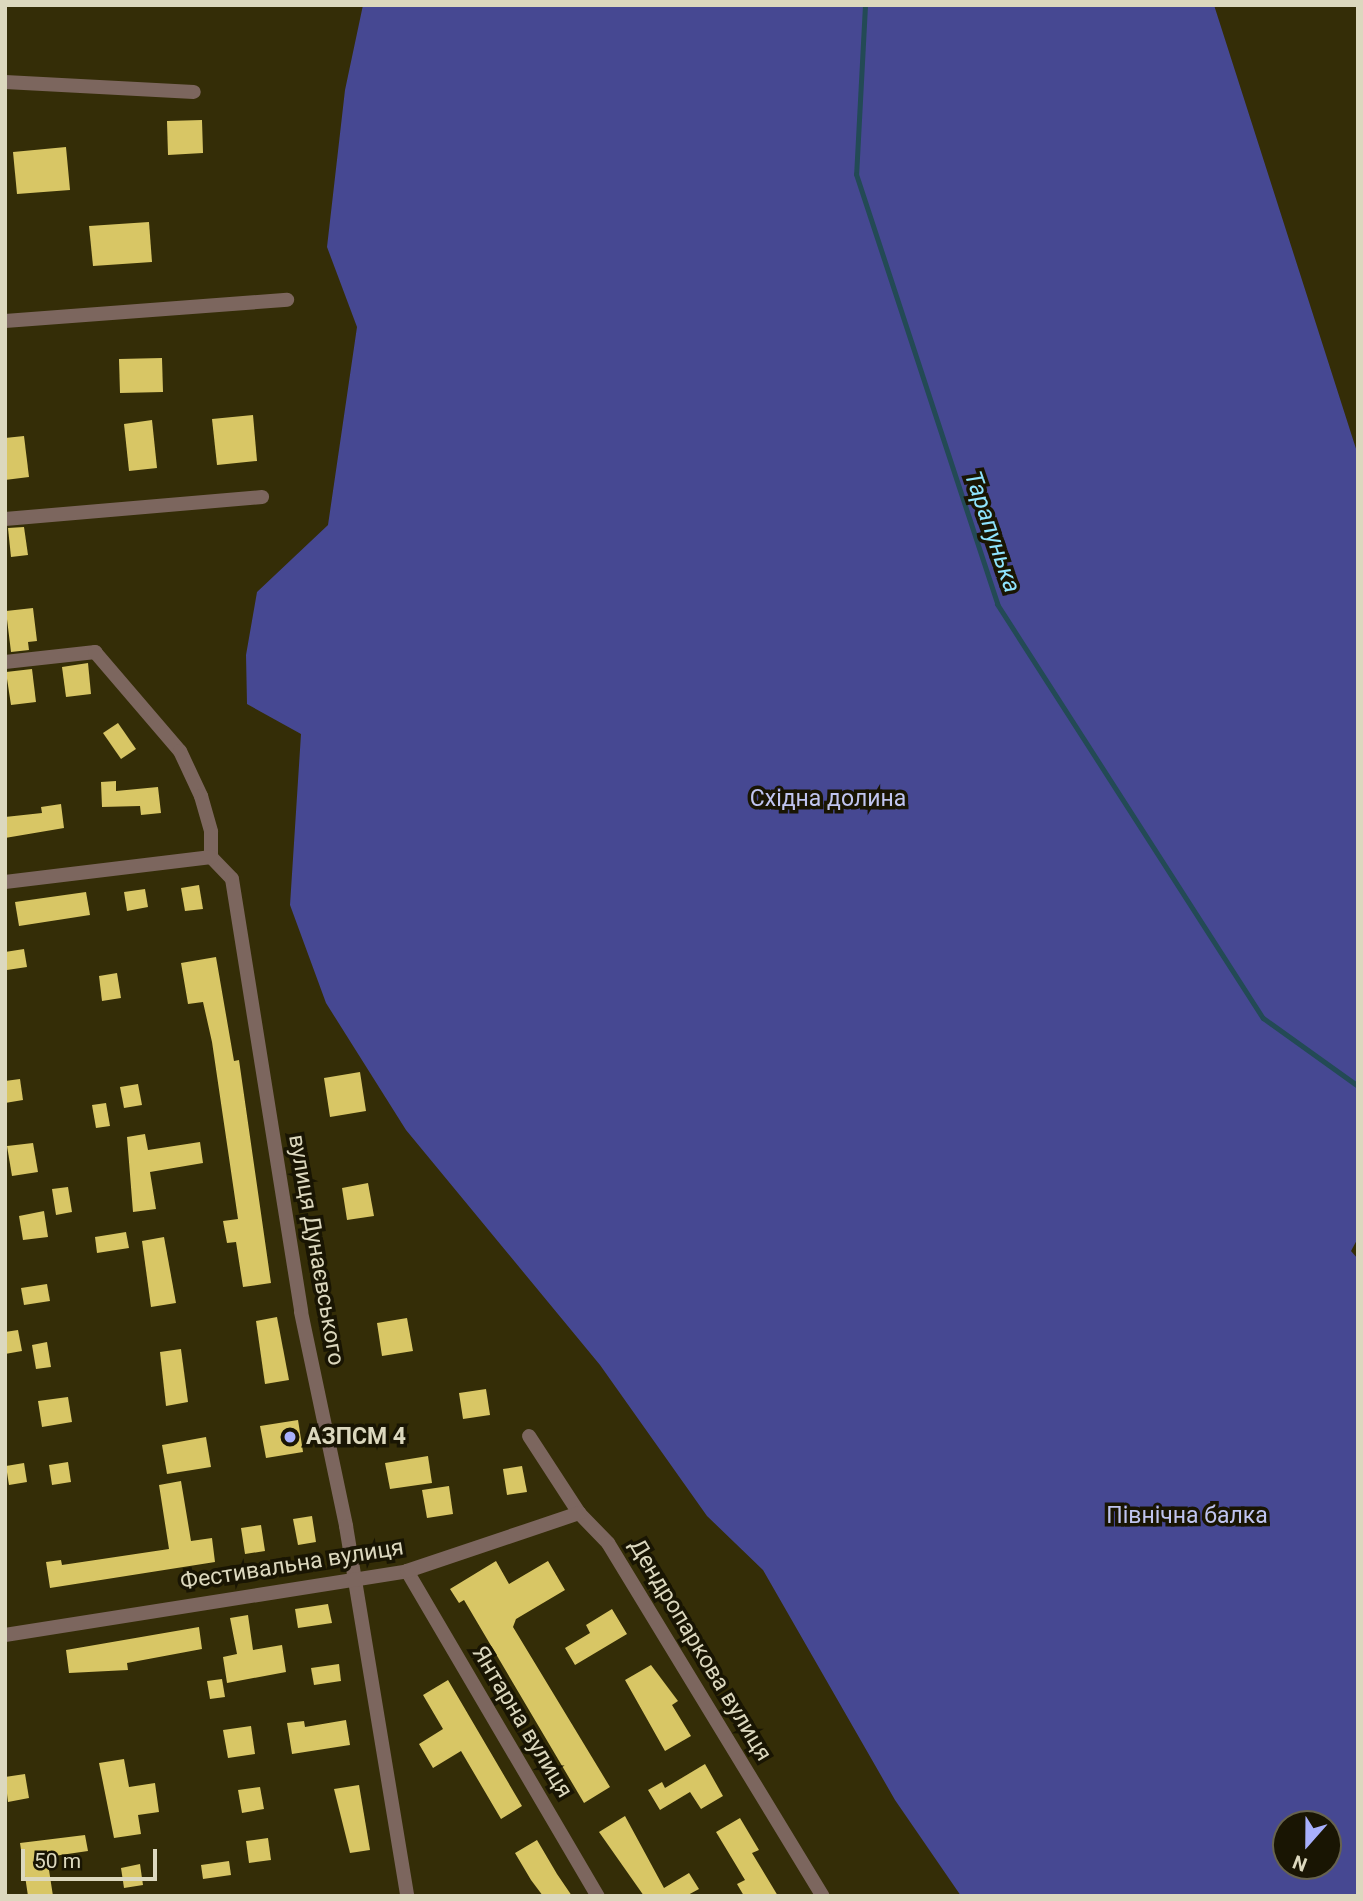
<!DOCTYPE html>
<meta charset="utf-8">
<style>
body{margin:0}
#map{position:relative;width:1363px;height:1901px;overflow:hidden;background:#342d07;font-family:Roboto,sans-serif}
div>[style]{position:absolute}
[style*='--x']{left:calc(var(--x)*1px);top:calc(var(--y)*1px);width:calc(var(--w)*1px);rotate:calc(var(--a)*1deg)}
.forest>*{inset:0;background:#464892}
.stream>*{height:5px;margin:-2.5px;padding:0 2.5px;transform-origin:2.5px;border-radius:2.5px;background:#234a55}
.building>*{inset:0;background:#d8c665}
.minor>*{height:14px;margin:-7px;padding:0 7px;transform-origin:7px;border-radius:7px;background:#7c665e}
.dots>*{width:19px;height:19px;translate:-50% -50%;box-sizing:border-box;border:4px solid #191503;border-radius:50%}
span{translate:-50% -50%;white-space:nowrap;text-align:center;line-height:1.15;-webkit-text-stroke:7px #191503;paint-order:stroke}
.park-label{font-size:23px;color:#c0c5f0}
.street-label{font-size:23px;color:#dcd8be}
.poi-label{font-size:23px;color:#dcd8be;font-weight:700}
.left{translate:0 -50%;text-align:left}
.water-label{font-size:24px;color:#8fe4fe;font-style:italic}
.frame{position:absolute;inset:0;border:7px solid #dcd8be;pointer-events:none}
.north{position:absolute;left:1272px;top:1810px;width:70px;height:70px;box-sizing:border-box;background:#191503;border:2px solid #67634e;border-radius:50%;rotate:201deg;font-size:19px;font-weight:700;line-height:28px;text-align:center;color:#dcd8be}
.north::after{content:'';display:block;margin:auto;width:24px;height:32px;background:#a8b0fc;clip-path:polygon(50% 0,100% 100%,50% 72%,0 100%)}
.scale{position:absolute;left:21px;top:1849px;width:136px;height:32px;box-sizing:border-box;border:4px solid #dcd8be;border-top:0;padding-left:9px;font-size:21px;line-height:24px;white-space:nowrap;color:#dcd8be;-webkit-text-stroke:5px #191503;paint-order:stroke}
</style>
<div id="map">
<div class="forest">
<div style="clip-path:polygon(evenodd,363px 5px,1214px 5px,1358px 455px,1358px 1238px,1351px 1251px,1358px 1259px,1358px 1896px,961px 1896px,895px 1800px,763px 1570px,707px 1516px,600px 1365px,406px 1130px,326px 1003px,290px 905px,301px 734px,247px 704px,246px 655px,257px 592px,328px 525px,357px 327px,327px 247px,345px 90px,363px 5px,1286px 1824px,1328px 1824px,1328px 1866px,1286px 1866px,1286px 1824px)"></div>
</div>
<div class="stream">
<div style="--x:865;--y:5;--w:169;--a:93"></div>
<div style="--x:856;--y:174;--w:453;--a:71.8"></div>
<div style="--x:997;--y:604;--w:492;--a:57.3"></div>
<div style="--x:1263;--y:1018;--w:117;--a:35.6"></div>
</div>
<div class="building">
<div style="clip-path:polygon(202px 120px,203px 153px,168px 155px,167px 121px)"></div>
<div style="clip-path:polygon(66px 147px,70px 190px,17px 194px,13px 152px)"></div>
<div style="clip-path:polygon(149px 222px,152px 262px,93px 266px,89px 226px)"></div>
<div style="clip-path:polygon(162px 358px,163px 392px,120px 393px,119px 359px)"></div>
<div style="clip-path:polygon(253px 415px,257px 461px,217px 465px,212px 419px)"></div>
<div style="clip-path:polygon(152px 420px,157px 468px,129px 471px,124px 424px)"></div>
<div style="clip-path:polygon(24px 436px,29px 477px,5px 480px,5px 438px)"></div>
<div style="clip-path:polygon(24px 527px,28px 555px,11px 557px,8px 528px)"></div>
<div style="clip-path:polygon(33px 608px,37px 641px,28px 642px,29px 650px,11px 652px,6px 611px)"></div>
<div style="clip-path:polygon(88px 663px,91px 694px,66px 697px,62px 667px)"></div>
<div style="clip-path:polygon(32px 669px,36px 702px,11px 705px,6px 672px)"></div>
<div style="clip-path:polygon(118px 723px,136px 749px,121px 759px,103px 733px)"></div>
<div style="clip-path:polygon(116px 781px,116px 791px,158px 787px,161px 813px,141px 815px,140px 806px,102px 807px,101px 782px)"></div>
<div style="clip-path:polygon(61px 804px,64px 828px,5px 838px,5px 817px,42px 813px,41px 807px)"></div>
<div style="clip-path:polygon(199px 885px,203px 909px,185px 911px,181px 888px)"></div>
<div style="clip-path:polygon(145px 889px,148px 907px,127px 911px,124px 892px)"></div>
<div style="clip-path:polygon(86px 892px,90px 915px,19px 926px,15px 902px)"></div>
<div style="clip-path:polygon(24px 949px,27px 967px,7px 970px,5px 952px)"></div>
<div style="clip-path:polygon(216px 957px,234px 1061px,239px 1060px,271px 1283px,243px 1287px,236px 1242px,227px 1243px,223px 1221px,238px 1219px,212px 1042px,203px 1002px,188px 1004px,181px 963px)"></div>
<div style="clip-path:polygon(117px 973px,121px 998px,102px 1001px,99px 976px)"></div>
<div style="clip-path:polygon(360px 1072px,366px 1111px,330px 1117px,324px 1078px)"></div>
<div style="clip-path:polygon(20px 1079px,23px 1100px,5px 1103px,5px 1081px)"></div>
<div style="clip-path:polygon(138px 1084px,142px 1105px,124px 1108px,120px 1087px)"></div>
<div style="clip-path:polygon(106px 1103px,110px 1126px,96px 1128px,92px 1105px)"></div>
<div style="clip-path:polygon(145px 1134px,148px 1150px,200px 1142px,203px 1163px,150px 1172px,156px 1209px,133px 1212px,127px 1137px)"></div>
<div style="clip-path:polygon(33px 1143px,38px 1172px,12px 1176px,7px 1146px)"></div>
<div style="clip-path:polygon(368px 1183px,374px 1216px,347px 1220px,342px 1188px)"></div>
<div style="clip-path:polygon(68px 1187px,72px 1212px,56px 1215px,52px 1189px)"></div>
<div style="clip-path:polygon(44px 1211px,48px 1237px,23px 1240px,19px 1216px)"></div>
<div style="clip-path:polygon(126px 1232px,129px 1248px,97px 1253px,95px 1237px)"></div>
<div style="clip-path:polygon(164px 1237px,176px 1303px,151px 1307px,142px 1241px)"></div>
<div style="clip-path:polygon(47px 1284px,50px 1301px,24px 1305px,21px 1288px)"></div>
<div style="clip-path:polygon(277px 1317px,289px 1380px,265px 1384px,256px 1321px)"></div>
<div style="clip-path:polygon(407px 1318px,413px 1351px,382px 1356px,377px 1323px)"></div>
<div style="clip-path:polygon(18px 1330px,22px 1351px,5px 1354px,5px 1332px)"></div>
<div style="clip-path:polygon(47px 1342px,51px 1367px,36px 1369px,32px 1345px)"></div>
<div style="clip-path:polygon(181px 1349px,188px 1402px,166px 1406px,160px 1352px)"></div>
<div style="clip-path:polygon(486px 1389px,490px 1415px,463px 1419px,459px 1393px)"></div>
<div style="clip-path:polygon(68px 1397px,72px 1422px,42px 1427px,38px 1401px)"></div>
<div style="clip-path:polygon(298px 1420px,303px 1452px,266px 1458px,260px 1426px)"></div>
<div style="clip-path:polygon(206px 1437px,211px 1467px,167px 1474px,162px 1445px)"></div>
<div style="clip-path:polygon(428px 1456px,432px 1483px,390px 1489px,385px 1463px)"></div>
<div style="clip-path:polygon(68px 1462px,71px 1482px,52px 1485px,49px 1465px)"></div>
<div style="clip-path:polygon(24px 1463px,27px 1482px,9px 1485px,6px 1466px)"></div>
<div style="clip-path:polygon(522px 1466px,527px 1492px,507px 1495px,503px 1469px)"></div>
<div style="clip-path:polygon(181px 1481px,191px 1541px,212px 1538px,215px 1562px,50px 1588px,46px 1562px,61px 1560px,62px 1565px,169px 1549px,159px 1485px)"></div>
<div style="clip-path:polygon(449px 1486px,453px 1514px,427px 1518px,422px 1490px)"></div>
<div style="clip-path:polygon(312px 1516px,316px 1542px,298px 1545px,293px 1519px)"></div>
<div style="clip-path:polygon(261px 1525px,265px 1551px,245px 1554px,241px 1528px)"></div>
<div style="clip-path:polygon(496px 1561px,509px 1584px,548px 1561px,565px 1590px,516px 1619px,513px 1627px,610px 1787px,584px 1803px,464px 1600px,459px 1603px,450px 1589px)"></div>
<div style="clip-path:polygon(328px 1604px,332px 1623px,298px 1628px,295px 1609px)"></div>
<div style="clip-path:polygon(612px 1609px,627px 1634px,575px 1665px,565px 1648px,590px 1633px,586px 1625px)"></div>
<div style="clip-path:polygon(248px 1615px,253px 1650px,282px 1645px,286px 1672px,227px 1683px,223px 1657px,237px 1654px,230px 1618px)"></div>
<div style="clip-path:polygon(199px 1627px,202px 1649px,127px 1663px,128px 1670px,69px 1673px,66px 1650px)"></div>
<div style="clip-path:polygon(339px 1664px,341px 1681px,314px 1685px,311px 1668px)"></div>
<div style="clip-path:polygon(651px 1665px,678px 1701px,672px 1705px,691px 1736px,665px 1751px,625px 1680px)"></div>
<div style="clip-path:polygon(222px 1679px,225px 1697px,210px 1699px,207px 1681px)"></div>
<div style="clip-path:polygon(448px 1680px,522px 1806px,501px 1819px,461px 1751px,433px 1768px,419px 1744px,443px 1729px,423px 1695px)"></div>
<div style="clip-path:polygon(346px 1720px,350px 1745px,292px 1754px,287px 1723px,304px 1721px,305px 1727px)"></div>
<div style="clip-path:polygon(251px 1726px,255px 1754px,228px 1758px,223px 1730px)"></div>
<div style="clip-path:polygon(124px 1759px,129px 1787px,155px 1783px,159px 1812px,138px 1815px,141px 1834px,114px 1838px,99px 1763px)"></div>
<div style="clip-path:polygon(705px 1764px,723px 1796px,701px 1809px,690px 1792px,660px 1810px,648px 1790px,662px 1782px,665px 1788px)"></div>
<div style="clip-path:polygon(25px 1774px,29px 1798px,8px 1802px,5px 1777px)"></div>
<div style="clip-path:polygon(359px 1785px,370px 1850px,350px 1853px,334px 1789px)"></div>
<div style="clip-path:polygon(260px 1787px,264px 1809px,242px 1813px,238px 1790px)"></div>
<div style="clip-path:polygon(625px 1816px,664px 1888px,689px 1873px,699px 1889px,686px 1896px,644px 1896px,599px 1832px)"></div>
<div style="clip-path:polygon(740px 1818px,759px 1850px,752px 1853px,778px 1896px,744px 1896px,737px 1884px,745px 1880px,716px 1832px)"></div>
<div style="clip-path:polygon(85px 1835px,88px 1851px,47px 1857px,53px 1896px,28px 1896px,20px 1843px)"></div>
<div style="clip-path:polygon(268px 1838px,271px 1860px,249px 1863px,246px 1841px)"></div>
<div style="clip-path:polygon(537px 1840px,557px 1874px,572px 1896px,543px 1896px,531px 1880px,515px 1853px)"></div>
<div style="clip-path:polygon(229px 1861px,231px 1875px,203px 1879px,201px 1865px)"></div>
<div style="clip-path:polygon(140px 1864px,143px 1885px,124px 1888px,121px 1868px)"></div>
</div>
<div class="minor">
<div style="--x:5;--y:82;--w:189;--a:3"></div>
<div style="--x:5;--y:321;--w:283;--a:-4.3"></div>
<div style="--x:5;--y:519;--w:258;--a:-4.9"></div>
<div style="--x:5;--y:662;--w:91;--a:-6.3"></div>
<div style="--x:95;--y:652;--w:130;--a:49.4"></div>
<div style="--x:180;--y:751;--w:50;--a:65"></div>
<div style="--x:201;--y:796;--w:37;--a:74"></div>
<div style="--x:211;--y:832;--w:25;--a:90"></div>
<div style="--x:211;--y:857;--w:30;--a:46"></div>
<div style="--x:232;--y:879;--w:438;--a:80.9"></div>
<div style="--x:301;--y:1312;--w:219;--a:78.1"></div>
<div style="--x:346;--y:1526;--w:375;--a:80.6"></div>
<div style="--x:5;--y:882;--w:208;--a:-6.9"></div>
<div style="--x:529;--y:1436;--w:92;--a:57"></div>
<div style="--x:579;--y:1513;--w:42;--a:46"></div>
<div style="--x:608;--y:1543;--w:413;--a:58.7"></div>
<div style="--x:407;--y:1571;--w:377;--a:59.6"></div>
<div style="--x:5;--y:1635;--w:407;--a:-9"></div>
<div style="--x:407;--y:1571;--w:182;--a:-18.6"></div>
</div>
<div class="dots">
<div style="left:290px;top:1437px;background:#a8b0fc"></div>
</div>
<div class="park-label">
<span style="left:828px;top:799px">Східна долина</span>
<span style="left:1187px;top:1516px">Північна балка</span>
</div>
<div class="street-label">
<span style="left:316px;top:1250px;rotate:80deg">вулиця Дунаєвського</span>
<span style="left:292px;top:1565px;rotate:-9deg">Фестивальна вулиця</span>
<span style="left:700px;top:1650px;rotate:59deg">Дендропаркова вулиця</span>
<span style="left:522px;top:1722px;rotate:59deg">Янтарна вулиця</span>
</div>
<div class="poi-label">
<span class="left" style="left:306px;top:1437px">АЗПСМ 4</span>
</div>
<div class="water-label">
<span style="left:992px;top:532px;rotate:71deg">Тарапунька</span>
</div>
<div class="frame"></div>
<div class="north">N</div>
<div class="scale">50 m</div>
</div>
